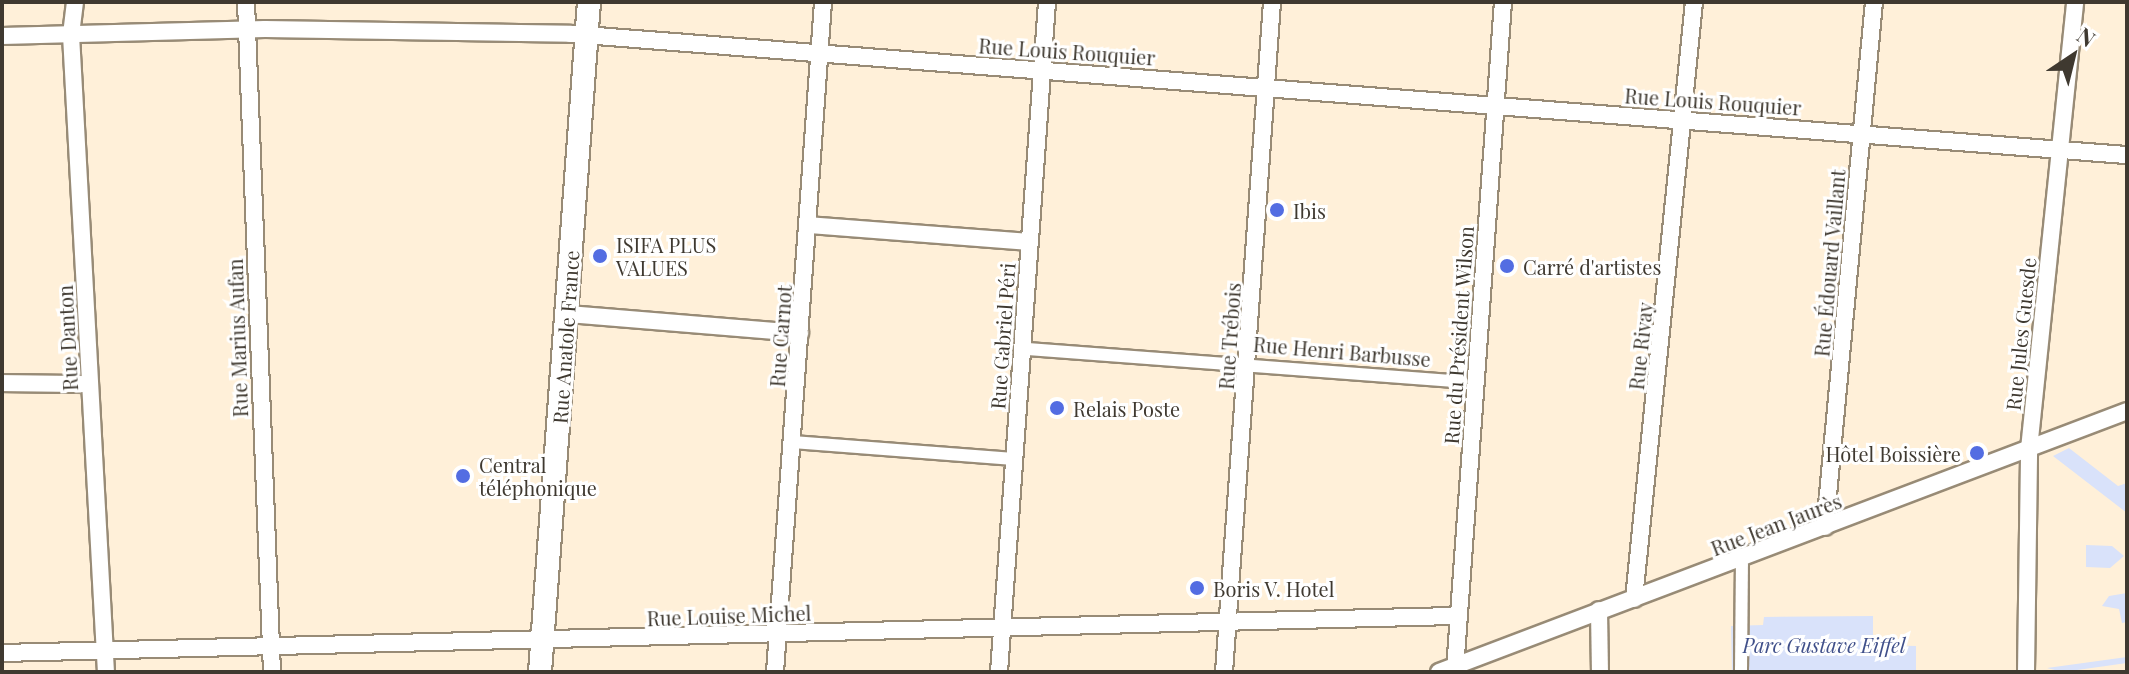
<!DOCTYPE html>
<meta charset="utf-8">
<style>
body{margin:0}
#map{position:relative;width:2129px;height:674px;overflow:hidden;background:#fff0d9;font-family:"Playfair Display",serif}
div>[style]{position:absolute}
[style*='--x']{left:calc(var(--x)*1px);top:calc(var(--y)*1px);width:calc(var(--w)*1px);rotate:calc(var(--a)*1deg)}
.green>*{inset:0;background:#d9e2fa}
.roads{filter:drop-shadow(2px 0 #988b76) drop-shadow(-2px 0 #988b76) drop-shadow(0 2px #988b76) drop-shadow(0 -2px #988b76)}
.pedestrian>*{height:12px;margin:-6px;padding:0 6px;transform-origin:6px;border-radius:6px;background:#fff}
.minor>*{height:16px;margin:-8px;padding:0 8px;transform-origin:8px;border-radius:8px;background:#fff}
.secondary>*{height:22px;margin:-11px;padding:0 11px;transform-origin:11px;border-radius:11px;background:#fff}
.dots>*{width:22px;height:22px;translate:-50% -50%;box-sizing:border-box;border:4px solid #fff;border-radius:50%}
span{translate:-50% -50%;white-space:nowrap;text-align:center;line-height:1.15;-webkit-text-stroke:6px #fff;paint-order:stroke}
.street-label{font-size:20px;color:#3f3930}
.poi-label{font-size:20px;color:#3f3930}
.left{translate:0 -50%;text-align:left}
.right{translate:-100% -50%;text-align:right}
.park-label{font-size:20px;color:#40508a;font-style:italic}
.frame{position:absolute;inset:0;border:4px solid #3f3930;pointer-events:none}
.north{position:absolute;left:2033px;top:16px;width:80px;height:80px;-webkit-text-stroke:6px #fff;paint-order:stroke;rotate:35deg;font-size:22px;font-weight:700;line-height:32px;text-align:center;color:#3f3930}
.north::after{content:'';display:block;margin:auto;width:28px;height:36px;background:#3f3930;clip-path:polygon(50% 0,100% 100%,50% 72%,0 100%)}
</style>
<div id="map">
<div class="green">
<div style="clip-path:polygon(2069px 448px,2118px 486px,2127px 483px,2127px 513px,2053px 456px)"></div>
<div style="clip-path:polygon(2086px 545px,2112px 546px,2124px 556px,2110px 568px,2086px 567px)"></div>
<div style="clip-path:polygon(2127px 593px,2127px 622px,2122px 623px,2119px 609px,2102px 606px,2109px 596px)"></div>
<div style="clip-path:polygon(1873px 616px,1873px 645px,1916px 646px,1916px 672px,1732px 672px,1731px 626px,1763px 625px,1764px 617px)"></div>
<div style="clip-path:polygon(2127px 657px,2127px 663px,2063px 672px,2047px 668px)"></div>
</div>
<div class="roads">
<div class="pedestrian">
<div style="--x:1027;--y:349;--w:436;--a:4.3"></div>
<div style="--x:792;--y:442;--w:223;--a:4.4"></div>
<div style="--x:1741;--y:671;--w:107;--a:-89.5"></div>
</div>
<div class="minor">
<div style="--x:75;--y:2;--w:33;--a:97"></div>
<div style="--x:71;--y:35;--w:638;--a:86.86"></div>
<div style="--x:246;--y:2;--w:671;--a:87.78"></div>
<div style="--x:2;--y:36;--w:263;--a:-1.5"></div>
<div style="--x:265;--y:29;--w:306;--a:0.9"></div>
<div style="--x:571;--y:34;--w:1561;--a:4.45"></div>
<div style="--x:808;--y:225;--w:221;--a:4.4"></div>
<div style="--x:567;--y:314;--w:234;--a:4.7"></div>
<div style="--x:2;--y:383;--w:87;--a:0.7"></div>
<div style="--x:1825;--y:527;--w:527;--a:-84.67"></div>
<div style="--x:1634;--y:599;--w:600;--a:-84.26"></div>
<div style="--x:1599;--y:610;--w:62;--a:89.1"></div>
<div style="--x:2;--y:653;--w:1456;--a:-1.46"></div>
<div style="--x:1455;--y:670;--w:670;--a:-85.89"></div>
<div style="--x:775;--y:672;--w:672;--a:-85.9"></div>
<div style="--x:999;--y:672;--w:672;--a:-85.9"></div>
<div style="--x:1224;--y:672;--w:672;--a:-85.9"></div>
<div style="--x:1439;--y:672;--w:736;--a:-20.77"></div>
<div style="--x:2026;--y:672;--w:223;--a:-89.2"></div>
<div style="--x:2029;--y:449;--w:449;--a:-84.1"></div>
</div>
<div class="secondary">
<div style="--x:540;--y:672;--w:672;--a:-85.82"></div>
</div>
</div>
<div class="dots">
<div style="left:1277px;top:210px;background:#536de2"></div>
<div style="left:600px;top:256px;background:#536de2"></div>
<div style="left:1507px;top:266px;background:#536de2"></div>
<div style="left:1057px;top:408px;background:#536de2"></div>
<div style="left:1977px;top:453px;background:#536de2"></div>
<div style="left:463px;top:476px;background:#536de2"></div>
<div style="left:1197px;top:588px;background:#536de2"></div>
</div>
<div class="street-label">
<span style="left:1067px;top:51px;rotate:4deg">Rue Louis Rouquier</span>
<span style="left:1713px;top:101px;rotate:4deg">Rue Louis Rouquier</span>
<span style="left:1829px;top:263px;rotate:-85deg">Rue Édouard Vaillant</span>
<span style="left:2020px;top:334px;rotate:-84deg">Rue Jules Guesde</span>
<span style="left:1458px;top:335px;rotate:-86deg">Rue du Président Wilson</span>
<span style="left:780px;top:336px;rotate:-86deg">Rue Carnot</span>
<span style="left:1002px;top:336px;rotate:-86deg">Rue Gabriel Péri</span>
<span style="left:1229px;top:336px;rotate:-86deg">Rue Trébois</span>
<span style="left:565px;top:337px;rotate:-86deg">Rue Anatole France</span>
<span style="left:67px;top:338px;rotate:-93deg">Rue Danton</span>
<span style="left:237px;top:338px;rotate:-92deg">Rue Marius Aufan</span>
<span style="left:1640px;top:346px;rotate:-84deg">Rue Rivay</span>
<span style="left:1342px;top:351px;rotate:5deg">Rue Henri Barbusse</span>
<span style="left:1776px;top:524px;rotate:-21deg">Rue Jean Jaurès</span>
<span style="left:729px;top:615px;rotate:-2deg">Rue Louise Michel</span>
</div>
<div class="poi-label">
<span class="left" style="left:1293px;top:210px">Ibis</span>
<span class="left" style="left:616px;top:256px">ISIFA PLUS<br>VALUES</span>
<span class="left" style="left:1523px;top:266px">Carré d'artistes</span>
<span class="left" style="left:1073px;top:408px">Relais Poste</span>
<span class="right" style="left:1961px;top:453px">Hôtel Boissière</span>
<span class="left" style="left:479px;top:476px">Central<br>téléphonique</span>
<span class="left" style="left:1213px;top:588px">Boris V. Hotel</span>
</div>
<div class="park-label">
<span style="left:1824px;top:644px">Parc Gustave Eiffel</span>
</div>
<div class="frame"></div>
<div class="north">N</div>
</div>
